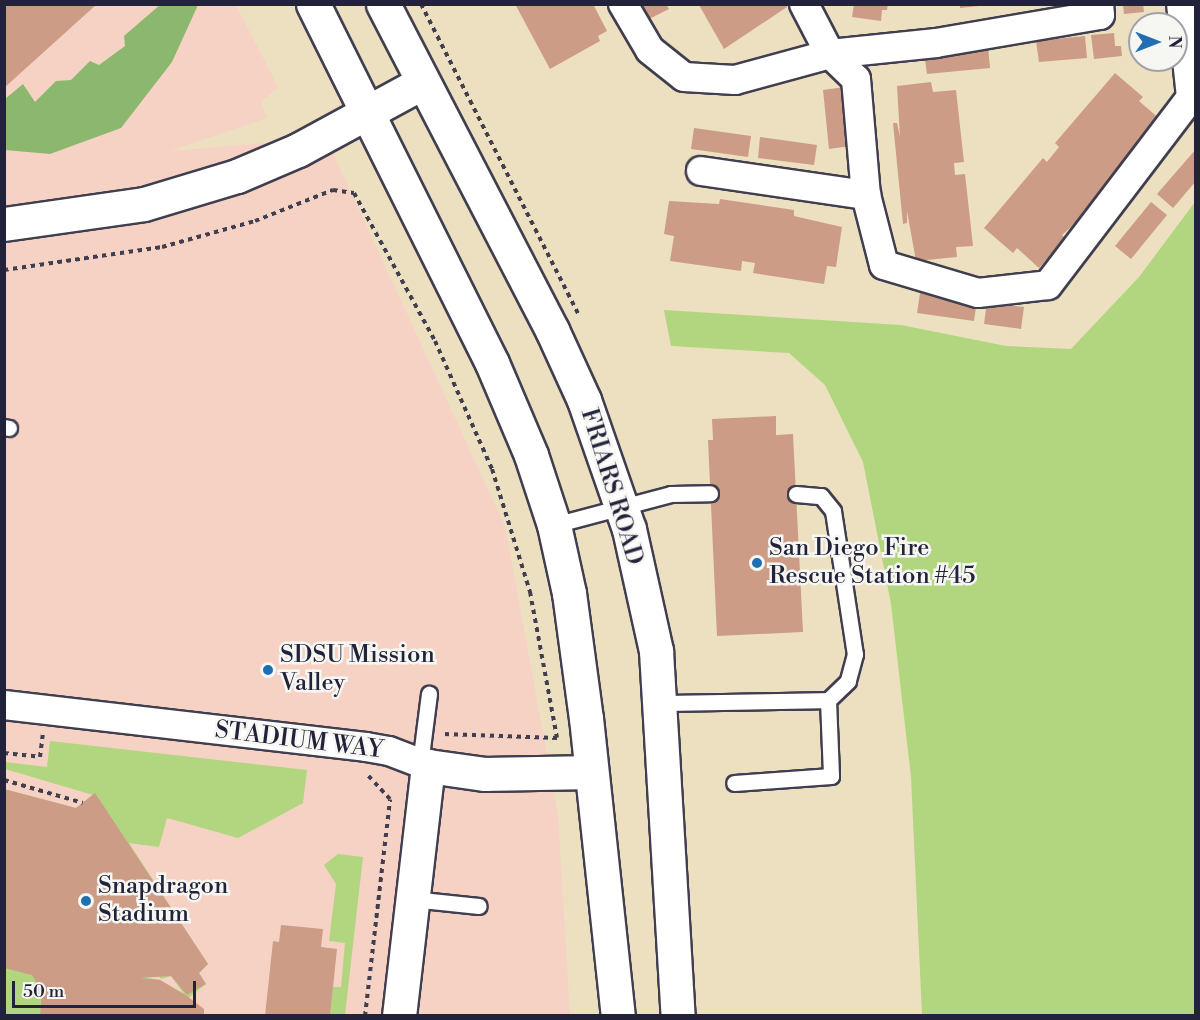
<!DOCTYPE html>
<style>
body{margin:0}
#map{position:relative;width:1200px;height:1020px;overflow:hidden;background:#ece0c0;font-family:"Libre Bodoni",serif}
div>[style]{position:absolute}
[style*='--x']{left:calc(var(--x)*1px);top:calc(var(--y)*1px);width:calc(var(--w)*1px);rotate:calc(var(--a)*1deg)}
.built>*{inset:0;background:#f6d2c5}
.green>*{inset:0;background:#b1d67f}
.forest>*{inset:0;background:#8cb76e}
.building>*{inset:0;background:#cc9c87}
.path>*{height:4px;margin-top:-2px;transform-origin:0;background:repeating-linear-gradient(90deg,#403e4f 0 4.5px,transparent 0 9px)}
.roads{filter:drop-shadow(2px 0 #403e4f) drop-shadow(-2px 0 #403e4f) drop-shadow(0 2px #403e4f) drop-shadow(0 -2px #403e4f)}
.service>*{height:15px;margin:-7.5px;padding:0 7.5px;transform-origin:7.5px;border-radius:7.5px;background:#fff}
.minor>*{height:28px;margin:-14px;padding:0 14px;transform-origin:14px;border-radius:14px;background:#fff}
.tertiary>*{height:33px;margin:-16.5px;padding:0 16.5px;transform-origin:16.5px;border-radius:16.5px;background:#fff}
.trunk>*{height:33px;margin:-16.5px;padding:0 16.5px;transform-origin:16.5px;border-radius:16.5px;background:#fff}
.dots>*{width:16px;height:16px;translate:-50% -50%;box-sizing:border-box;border:3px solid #f6f6f2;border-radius:50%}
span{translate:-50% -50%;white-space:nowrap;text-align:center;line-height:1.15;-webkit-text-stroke:5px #f6f6f2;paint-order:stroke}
.street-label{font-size:24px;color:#22223b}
.poi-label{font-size:24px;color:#22223b}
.left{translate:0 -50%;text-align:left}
.frame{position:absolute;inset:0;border:6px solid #22223b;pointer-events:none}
.north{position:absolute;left:1128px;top:12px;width:60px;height:60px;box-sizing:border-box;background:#f6f6f2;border:2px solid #a1a1a9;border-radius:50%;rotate:90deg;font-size:16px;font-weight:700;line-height:24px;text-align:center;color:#22223b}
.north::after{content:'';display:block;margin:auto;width:21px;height:27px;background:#1f6fb2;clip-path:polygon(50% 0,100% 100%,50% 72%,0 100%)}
.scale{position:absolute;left:12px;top:981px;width:184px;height:27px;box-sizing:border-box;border:3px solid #22223b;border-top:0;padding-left:8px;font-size:18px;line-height:21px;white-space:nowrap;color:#22223b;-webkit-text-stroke:4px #f6f6f2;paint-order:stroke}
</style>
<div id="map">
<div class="built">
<div style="clip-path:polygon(5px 5px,236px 5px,274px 79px,277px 88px,261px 102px,267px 118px,170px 151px,326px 138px,505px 526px,558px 814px,570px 1015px,5px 1016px)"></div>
</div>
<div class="green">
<div style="clip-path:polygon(1195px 202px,1195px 1015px,922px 1015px,911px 777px,891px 604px,863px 462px,825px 385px,789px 353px,671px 346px,664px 310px,901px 325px,1006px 346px,1071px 349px,1139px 277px)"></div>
<div style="clip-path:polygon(evenodd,50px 741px,307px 770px,303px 803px,238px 838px,167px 818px,159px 847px,129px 843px,208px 964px,199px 973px,206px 984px,187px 999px,204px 1009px,204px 1015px,5px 1015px,4px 789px,76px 808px,93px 795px,5px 769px,5px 762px,47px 767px,50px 741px,157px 974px,161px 979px,171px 976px,183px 993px,160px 980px,143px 977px,157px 974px)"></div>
<div style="clip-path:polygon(338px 854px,363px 857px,345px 1015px,330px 1016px,333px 987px,341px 987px,345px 943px,329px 941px,336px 884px,324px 865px)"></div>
</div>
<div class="forest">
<div style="clip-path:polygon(161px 4px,198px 5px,172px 62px,121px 128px,50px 154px,5px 150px,5px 99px,23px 84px,35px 102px,56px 81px,71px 80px,90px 61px,99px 65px,125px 46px,124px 36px)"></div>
</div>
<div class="building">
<div style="clip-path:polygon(4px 4px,97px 4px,4px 88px)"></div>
<div style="clip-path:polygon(515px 4px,593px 4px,607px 31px,598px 36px,600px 41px,550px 69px)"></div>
<div style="clip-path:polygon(642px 4px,666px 4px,669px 9px,649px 19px)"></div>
<div style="clip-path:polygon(854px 4px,888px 4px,887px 10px,882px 10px,881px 21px,852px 17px)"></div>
<div style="clip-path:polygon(960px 4px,979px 4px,979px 6px,960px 8px)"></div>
<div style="clip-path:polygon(1123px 4px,1143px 4px,1144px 12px,1124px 14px)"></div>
<div style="clip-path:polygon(699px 5px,786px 5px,787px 7px,724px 49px)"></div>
<div style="clip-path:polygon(1114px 33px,1115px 46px,1121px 46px,1122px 56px,1094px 59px,1091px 35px)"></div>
<div style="clip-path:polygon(1085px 36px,1087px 58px,1039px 62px,1036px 41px)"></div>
<div style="clip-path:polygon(988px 46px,990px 68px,927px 74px,924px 52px)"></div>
<div style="clip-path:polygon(1115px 73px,1143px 97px,1139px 101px,1162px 121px,1125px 160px,1128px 163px,1116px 177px,1111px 176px,1115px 180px,1088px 211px,1083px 210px,1087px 213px,1062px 235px,1065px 238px,1039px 268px,1017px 248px,1013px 253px,984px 228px,1043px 158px,1047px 162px,1059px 147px,1055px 143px)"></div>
<div style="clip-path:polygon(931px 82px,933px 92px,956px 90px,964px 162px,954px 163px,955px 175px,965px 174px,973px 246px,956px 247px,957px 257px,916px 261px,907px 211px,907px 223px,903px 224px,893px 123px,897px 123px,900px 137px,897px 86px)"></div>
<div style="clip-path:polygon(844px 87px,850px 146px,829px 149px,823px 90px)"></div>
<div style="clip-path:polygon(694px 128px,751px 136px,748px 157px,691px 149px)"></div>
<div style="clip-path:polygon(760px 137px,817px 145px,814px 165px,758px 158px)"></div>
<div style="clip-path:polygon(1196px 149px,1196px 181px,1173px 208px,1157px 194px)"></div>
<div style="clip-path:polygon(720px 199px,794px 210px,794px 216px,842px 227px,836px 267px,827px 266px,824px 284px,753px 273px,755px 263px,742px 261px,741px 271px,670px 261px,674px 236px,664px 234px,669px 201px,719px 204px)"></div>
<div style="clip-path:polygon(1151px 202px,1167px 215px,1131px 259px,1115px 246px)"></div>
<div style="clip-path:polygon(920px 293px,977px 300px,974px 321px,917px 313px)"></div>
<div style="clip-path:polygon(987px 302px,1024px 307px,1021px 329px,984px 324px)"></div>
<div style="clip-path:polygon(776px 416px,776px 435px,793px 434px,803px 632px,717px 636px,708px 440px,713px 440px,712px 419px)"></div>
<div style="clip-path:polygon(4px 789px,76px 808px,95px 793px,208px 964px,199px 973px,206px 984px,187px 995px,171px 976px,140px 978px,160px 980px,187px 996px,204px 1009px,204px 1016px,40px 1016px,42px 992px,32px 975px,4px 968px)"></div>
<div style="clip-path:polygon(281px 925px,323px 929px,321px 947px,337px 949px,330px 1016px,265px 1016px,273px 941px,279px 942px)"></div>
</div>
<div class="path">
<div style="--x:421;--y:4;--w:347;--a:63.1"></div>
<div style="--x:4;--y:270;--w:160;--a:-8.3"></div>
<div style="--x:162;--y:247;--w:97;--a:-15.6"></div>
<div style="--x:255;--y:221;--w:84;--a:-21.7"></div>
<div style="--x:333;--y:190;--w:21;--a:8"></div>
<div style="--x:354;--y:193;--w:169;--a:61.3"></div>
<div style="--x:435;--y:341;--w:140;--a:66"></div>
<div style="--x:492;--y:469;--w:129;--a:72.8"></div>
<div style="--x:530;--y:592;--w:148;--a:79.5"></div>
<div style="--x:557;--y:738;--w:114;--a:-178"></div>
<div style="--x:4;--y:753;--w:36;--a:6"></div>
<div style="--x:40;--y:757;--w:23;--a:-83"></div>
<div style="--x:4;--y:780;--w:82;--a:16.2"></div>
<div style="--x:365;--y:1016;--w:218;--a:-83.4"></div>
<div style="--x:390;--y:799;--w:34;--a:-133"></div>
</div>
<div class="roads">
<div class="service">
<div style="--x:4;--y:427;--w:5;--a:11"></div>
<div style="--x:796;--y:494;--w:25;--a:5"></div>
<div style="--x:821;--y:496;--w:19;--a:51"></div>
<div style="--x:833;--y:511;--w:145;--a:81.3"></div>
<div style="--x:855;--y:654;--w:28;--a:105"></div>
<div style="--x:848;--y:681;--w:28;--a:136"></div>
<div style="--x:554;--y:525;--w:121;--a:-14.8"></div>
<div style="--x:671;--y:494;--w:39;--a:-1"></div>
<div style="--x:659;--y:703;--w:169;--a:-1"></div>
<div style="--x:828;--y:700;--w:76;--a:87.7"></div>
<div style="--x:831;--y:776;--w:97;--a:175.9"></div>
<div style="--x:420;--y:764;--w:71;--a:-82.7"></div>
<div style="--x:412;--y:899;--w:67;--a:6"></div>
</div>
<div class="minor">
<div style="--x:623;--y:4;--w:53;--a:59.6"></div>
<div style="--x:650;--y:50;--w:43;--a:38.5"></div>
<div style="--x:684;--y:77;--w:51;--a:3.4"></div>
<div style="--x:735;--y:80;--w:98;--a:-15.3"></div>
<div style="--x:830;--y:54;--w:36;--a:44"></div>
<div style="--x:856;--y:79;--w:116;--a:85.1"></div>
<div style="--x:866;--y:195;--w:72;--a:75.6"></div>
<div style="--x:884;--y:265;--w:98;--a:16.6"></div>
<div style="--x:978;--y:293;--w:70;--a:-6.5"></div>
<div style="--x:1048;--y:285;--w:236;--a:-52.7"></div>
<div style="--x:1191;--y:97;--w:94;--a:-96.1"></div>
<div style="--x:804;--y:4;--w:56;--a:62.5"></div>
<div style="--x:830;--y:54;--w:107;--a:-5.9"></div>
<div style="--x:936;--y:43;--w:166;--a:-9.7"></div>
<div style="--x:1100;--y:15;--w:11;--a:-95"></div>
<div style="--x:701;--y:171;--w:167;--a:8.3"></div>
<div style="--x:4;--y:705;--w:364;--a:6.6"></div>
<div style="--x:366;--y:747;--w:23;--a:10"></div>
<div style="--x:389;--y:751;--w:42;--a:21"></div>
</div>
<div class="tertiary">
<div style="--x:4;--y:224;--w:141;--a:-8.1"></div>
<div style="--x:144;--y:204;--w:97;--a:-16.8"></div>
<div style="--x:237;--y:176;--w:66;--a:-23.1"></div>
<div style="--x:298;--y:150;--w:142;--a:-28.5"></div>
<div style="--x:399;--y:1016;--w:252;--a:-83.4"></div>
<div style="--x:428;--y:766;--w:58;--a:8"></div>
<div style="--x:485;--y:774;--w:106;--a:-1.1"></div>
</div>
<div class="trunk">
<div style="--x:313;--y:4;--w:401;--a:63.5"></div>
<div style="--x:492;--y:363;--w:100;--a:67"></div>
<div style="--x:531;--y:455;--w:74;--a:71.8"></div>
<div style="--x:554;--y:525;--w:70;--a:77.6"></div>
<div style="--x:569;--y:593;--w:126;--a:82.3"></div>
<div style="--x:586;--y:718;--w:300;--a:83.9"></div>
<div style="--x:383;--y:4;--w:367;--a:62.6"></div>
<div style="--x:552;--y:330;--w:77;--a:65.4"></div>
<div style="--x:584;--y:400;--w:137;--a:70.8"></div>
<div style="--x:629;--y:529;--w:125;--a:77.5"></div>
<div style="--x:656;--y:651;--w:366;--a:86.6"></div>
</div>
</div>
<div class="dots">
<div style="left:757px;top:563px;background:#1f6fb2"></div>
<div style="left:268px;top:670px;background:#1f6fb2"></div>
<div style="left:86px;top:901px;background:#1f6fb2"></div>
</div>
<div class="street-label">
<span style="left:611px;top:487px;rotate:73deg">FRIARS ROAD</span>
<span style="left:299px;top:741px;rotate:7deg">STADIUM WAY</span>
</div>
<div class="poi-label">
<span class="left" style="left:769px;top:563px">San Diego Fire<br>Rescue Station #45</span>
<span class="left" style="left:280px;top:670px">SDSU Mission<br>Valley</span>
<span class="left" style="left:98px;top:901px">Snapdragon<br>Stadium</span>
</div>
<div class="frame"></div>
<div class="north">N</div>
<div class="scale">50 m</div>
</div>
